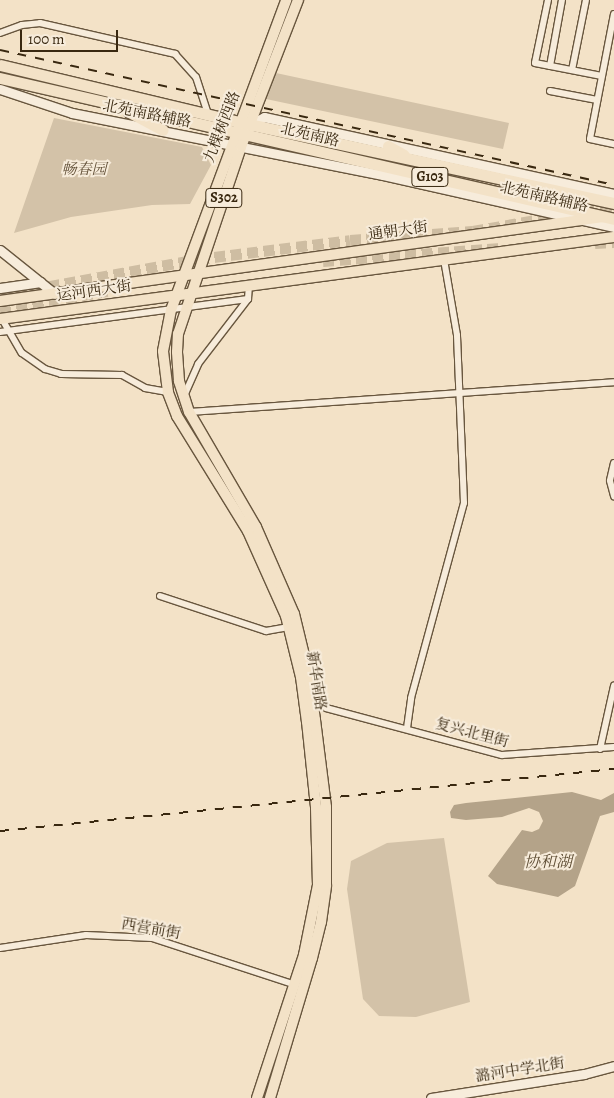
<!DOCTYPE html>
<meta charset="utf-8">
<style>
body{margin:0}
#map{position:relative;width:614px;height:1098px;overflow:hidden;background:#f3e2c7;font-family:Alegreya,"Noto Serif SC",serif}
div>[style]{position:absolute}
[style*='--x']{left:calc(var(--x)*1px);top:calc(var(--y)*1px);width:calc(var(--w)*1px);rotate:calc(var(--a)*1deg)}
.green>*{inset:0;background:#d3c2a8}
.water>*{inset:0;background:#b4a389}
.highway-tunnel>*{height:11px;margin-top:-5.5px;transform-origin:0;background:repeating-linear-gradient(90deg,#cebda2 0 11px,transparent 0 16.5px)}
.roads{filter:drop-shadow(1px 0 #68563e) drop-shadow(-1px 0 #68563e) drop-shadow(0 1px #68563e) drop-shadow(0 -1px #68563e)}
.street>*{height:6px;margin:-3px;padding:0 3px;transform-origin:3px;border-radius:3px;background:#f7ecdb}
.secondary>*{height:9px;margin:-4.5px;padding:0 4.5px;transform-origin:4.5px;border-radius:4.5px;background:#f7ecdb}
.primary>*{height:10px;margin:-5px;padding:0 5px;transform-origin:5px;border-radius:5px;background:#f3e2c7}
.highway>*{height:11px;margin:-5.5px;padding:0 5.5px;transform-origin:5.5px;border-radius:5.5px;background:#f3e2c7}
.rail>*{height:2px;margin-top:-1px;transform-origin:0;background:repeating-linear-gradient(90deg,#392810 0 9px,transparent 0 18px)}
span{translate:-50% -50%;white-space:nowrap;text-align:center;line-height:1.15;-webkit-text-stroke:4px #f7ecdb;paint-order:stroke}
.shield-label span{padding:1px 4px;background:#f7ecdb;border:1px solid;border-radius:4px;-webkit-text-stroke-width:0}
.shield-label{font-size:14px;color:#392810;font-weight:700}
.street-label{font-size:15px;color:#392810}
.park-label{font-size:15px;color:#604e36;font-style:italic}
.water-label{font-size:16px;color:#5e4d34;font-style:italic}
.scale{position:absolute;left:20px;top:30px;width:98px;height:22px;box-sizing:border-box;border:2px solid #392810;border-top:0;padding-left:6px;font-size:15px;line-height:18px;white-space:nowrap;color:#392810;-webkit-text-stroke:4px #f7ecdb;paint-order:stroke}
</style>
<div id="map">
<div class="green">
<div style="clip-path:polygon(276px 73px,509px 123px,503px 149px,266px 99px)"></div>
<div style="clip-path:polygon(54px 118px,202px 147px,211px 165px,190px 204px,152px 205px,71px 217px,14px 233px)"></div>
<div style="clip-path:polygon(444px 838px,470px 1002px,416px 1017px,379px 1016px,363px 999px,347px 889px,351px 861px,387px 843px)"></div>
</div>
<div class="water">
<div style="clip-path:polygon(572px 792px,601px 800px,614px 793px,614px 812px,600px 816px,575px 886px,558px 897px,497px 884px,488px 876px,522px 830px,532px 832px,539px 829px,543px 821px,539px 812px,529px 808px,502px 817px,466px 820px,451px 818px,450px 812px,454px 805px,466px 803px)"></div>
</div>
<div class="highway-tunnel">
<div style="--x:584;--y:212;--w:31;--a:-11"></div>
<div style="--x:595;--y:243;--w:19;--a:-3"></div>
<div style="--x:323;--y:261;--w:178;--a:-4.2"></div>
<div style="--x:0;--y:295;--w:201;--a:-10.3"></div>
<div style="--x:198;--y:259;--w:153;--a:-7.1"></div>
<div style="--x:350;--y:240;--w:123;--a:-4.2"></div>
<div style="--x:473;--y:231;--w:93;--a:-9.9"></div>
<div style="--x:0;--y:310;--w:109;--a:-10.1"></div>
</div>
<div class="roads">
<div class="street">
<div style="--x:548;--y:0;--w:64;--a:101.7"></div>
<div style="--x:535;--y:63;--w:68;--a:11"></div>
<div style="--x:614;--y:14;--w:127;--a:100.9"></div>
<div style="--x:590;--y:139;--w:25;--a:12"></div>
<div style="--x:0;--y:33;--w:23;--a:-20"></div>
<div style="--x:22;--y:25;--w:18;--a:-6"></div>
<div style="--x:40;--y:23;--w:139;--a:12.9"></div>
<div style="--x:175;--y:54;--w:31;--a:48"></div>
<div style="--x:196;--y:77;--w:39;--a:72"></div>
<div style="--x:550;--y:66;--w:67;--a:-79.7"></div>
<div style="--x:572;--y:70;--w:71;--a:-78.7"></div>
<div style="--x:550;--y:91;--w:48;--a:10.8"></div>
<div style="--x:2;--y:319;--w:39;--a:60"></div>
<div style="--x:22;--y:353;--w:28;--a:35"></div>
<div style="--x:45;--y:369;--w:17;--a:17"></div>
<div style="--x:61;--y:374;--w:61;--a:0.9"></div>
<div style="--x:122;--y:375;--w:26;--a:29"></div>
<div style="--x:145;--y:388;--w:23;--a:10"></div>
<div style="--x:0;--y:332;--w:250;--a:-7.6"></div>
<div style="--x:184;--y:396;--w:35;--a:-66"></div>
<div style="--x:198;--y:364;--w:82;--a:-52.4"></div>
<div style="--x:248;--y:299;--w:13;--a:-86"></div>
<div style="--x:189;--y:412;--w:426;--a:-4"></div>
<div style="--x:614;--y:463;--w:18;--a:103"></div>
<div style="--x:610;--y:481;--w:16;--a:75"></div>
<div style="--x:160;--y:596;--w:112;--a:18.3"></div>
<div style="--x:266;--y:631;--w:23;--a:-10"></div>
<div style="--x:326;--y:708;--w:182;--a:15"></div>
<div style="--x:502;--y:755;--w:112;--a:-4.1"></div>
<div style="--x:407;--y:728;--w:30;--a:-82"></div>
<div style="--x:411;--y:698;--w:202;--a:-74.8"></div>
<div style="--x:464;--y:503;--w:168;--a:-92.4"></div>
<div style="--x:457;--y:335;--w:76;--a:-99.8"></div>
<div style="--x:600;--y:749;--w:65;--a:-77.5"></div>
<div style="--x:0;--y:948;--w:87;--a:-8.6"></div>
<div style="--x:86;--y:935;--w:66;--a:2.6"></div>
<div style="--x:152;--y:938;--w:148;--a:18.1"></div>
</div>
<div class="secondary">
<div style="--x:0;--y:89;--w:76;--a:18.4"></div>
<div style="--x:72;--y:113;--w:317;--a:11.3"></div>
<div style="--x:383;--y:175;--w:237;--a:12.7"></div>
<div style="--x:251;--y:124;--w:15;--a:-28"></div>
<div style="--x:264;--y:117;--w:358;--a:12.4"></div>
<div style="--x:0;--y:250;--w:70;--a:38.7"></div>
<div style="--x:0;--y:288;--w:41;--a:-8.3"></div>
<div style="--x:431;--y:1098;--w:155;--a:-8.9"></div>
<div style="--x:584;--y:1074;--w:31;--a:-15"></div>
</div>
<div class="primary">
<div style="--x:0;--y:301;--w:609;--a:-7.93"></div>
<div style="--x:0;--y:319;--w:619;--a:-7.61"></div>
<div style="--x:257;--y:1098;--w:151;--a:-71.8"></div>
<div style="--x:304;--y:955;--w:71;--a:-78.7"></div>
<div style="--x:318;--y:885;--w:78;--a:-91.5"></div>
<div style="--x:316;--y:807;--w:85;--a:-96"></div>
<div style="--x:307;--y:722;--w:45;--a:-97.6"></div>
<div style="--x:301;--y:677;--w:63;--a:-103.8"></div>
<div style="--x:286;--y:616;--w:93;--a:-114.1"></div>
<div style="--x:248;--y:531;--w:135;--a:-121.7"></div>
<div style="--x:177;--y:416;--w:26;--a:-111"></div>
<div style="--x:168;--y:392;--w:41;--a:-97"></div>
<div style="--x:163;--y:351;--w:42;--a:-79"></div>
<div style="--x:171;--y:310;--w:331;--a:-69.6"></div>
<div style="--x:270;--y:1098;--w:146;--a:-73.3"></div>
<div style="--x:312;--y:958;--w:37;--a:-76"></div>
<div style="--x:321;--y:922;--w:37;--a:-82"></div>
<div style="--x:326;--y:885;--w:78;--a:-90"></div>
<div style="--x:326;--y:807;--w:88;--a:-97.2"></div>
<div style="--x:315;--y:720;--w:44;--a:-97.8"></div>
<div style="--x:309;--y:676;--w:64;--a:-103.6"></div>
<div style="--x:294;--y:614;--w:95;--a:-113.6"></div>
<div style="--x:256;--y:527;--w:133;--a:-120.2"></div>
<div style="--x:189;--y:412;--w:33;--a:-108"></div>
<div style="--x:179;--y:381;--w:29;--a:-94"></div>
<div style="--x:177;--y:352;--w:18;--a:-87"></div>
<div style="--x:178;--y:334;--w:197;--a:-71.4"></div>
<div style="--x:241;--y:147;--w:158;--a:-68.8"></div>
</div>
<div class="highway">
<div style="--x:0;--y:65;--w:246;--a:13.4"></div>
<div style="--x:239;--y:122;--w:384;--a:12.2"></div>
<div style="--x:0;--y:78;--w:630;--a:12.93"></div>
<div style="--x:129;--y:112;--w:38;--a:28"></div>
<div style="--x:388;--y:146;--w:18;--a:29"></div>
</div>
</div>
<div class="rail">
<div style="--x:0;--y:50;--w:629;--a:12.4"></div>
<div style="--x:0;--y:831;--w:617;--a:-5.77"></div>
</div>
<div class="shield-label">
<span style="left:430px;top:177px">G103</span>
<span style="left:224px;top:198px">S302</span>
</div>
<div class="street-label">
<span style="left:147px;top:114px;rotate:11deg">北苑南路辅路</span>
<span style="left:222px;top:127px;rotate:-69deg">九棵树西路</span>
<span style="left:310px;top:135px;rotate:13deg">北苑南路</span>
<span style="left:544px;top:197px;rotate:13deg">北苑南路辅路</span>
<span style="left:398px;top:231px;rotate:-8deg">通朝大街</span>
<span style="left:94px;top:291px;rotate:-8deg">运河西大街</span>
<span style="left:316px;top:681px;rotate:81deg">新华南路</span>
<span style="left:472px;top:733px;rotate:15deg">复兴北里街</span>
<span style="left:151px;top:929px;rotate:10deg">西营前街</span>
<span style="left:520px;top:1070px;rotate:-9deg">潞河中学北街</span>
</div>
<div class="park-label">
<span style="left:84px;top:170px">畅春园</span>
</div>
<div class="water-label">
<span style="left:548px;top:862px">协和湖</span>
</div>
<div class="scale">100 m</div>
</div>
